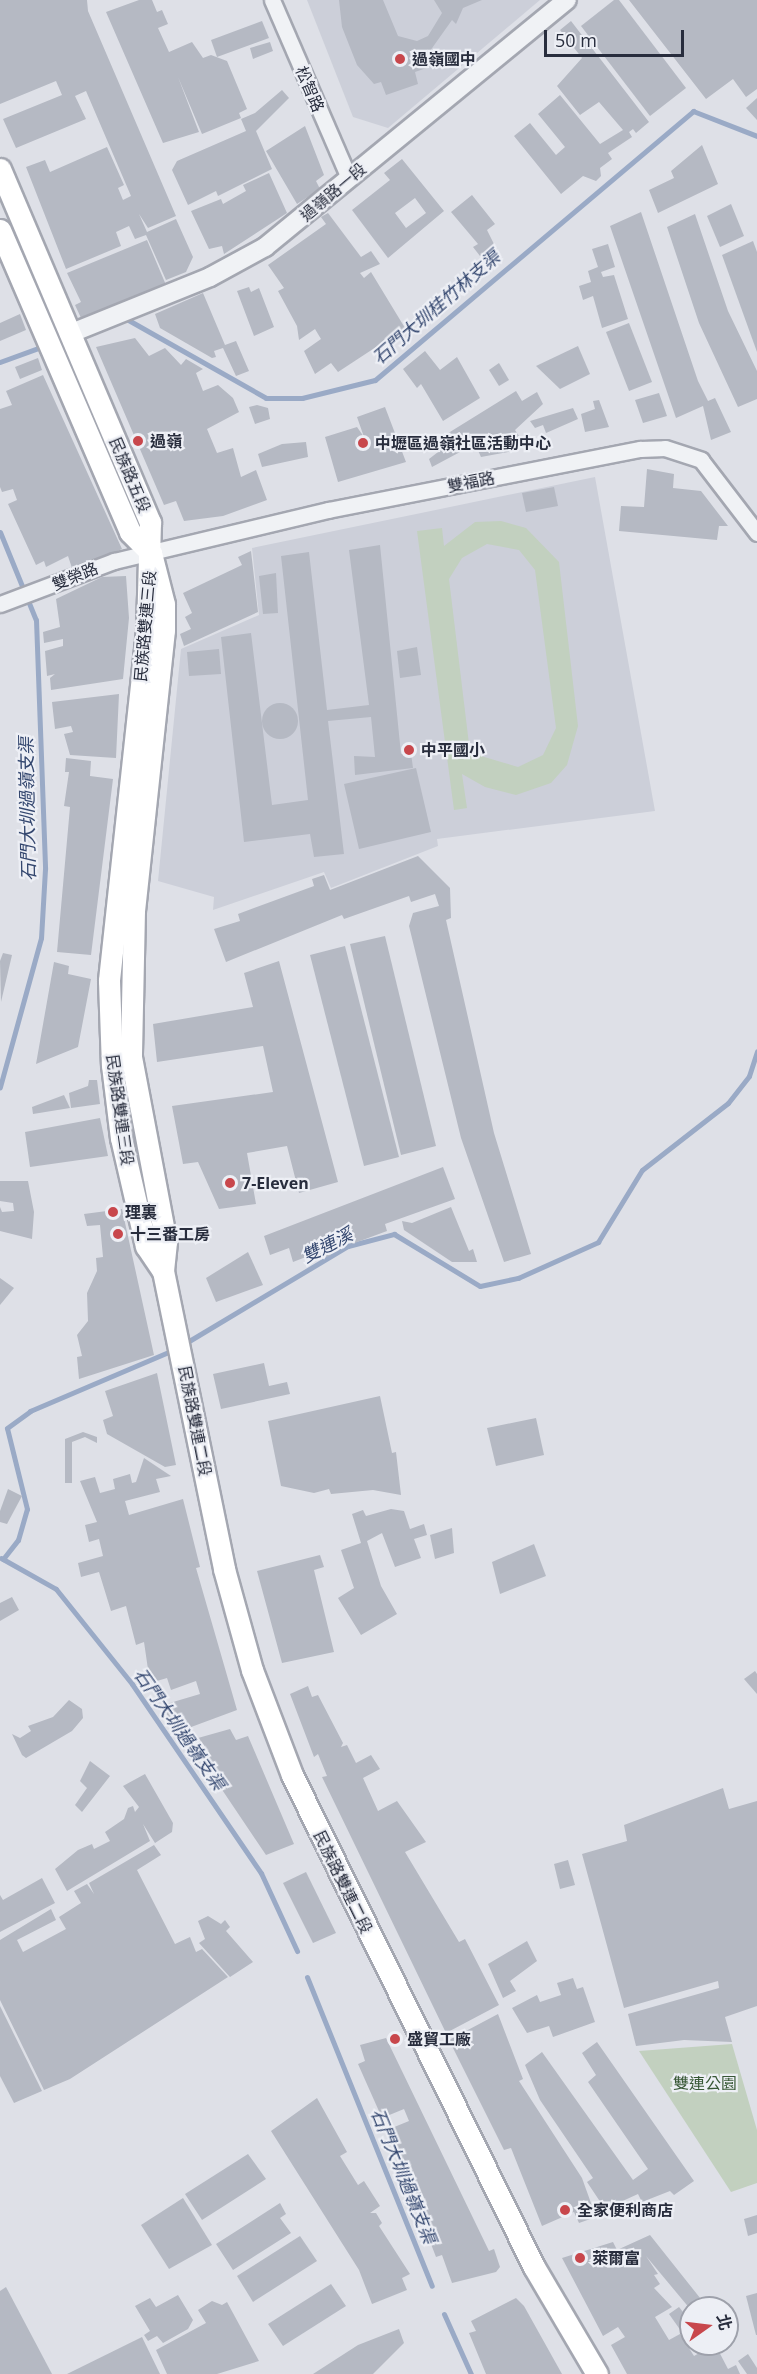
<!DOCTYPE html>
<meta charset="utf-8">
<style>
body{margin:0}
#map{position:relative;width:757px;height:2374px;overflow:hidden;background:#dee0e7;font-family:"Open Sans","Noto Sans TC",sans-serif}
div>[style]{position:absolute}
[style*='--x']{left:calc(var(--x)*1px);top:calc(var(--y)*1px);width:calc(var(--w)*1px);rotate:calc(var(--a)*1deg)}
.built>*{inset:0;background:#cccfd9}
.green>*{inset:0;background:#c2d0bf}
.stream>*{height:5px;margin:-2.5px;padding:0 2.5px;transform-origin:2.5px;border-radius:2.5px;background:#9aaac6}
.building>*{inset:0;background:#b5b9c3}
.round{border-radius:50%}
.roads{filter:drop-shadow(2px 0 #a4a7b1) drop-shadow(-2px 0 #a4a7b1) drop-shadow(0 2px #a4a7b1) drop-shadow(0 -2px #a4a7b1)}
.minor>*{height:15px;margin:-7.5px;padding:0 7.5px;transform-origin:7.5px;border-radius:7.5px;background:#f0f2f5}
.tertiary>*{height:18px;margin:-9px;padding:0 9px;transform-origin:9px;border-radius:9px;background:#f0f2f5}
.secondary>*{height:21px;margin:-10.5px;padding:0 10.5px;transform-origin:10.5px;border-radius:10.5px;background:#fff}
.dots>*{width:16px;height:16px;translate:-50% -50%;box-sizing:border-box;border:3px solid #edeff5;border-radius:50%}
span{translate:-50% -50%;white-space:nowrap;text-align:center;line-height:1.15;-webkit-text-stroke:4.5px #edeff5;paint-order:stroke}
.poi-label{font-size:16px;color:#282d3d;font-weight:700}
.left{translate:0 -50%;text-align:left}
.street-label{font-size:16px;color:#282d3d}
.park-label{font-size:16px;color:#385836}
.water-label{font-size:18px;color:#34476f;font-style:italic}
.north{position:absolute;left:679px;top:2296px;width:60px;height:60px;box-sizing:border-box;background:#edeff5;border:2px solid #9ea1ab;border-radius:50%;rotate:76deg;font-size:16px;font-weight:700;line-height:24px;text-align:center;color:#282d3d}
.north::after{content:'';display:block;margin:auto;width:21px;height:27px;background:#c8474c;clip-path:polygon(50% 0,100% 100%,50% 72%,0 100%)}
.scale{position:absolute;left:544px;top:30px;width:140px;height:27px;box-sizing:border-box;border:3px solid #282d3d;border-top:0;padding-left:8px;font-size:18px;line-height:21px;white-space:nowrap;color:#282d3d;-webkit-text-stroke:4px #edeff5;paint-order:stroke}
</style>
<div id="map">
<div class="built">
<div style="clip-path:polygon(307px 0,540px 0,388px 128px,353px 117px)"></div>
<div style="clip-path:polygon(595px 477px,655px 811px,437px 839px,438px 846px,331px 888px,324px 872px,213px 910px,214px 897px,158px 881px,181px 649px,259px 615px,252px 548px)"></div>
</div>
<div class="green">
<div style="clip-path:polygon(evenodd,501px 521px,526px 528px,559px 562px,578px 726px,567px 765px,551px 783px,516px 795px,485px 787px,462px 774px,467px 808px,454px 810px,417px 531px,442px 528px,444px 546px,475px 522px,501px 521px,487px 544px,519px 550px,535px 570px,556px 728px,543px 755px,518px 767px,481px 756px,469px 744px,449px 579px,462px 558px,487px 544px)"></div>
<div style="clip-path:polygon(732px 2044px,757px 2130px,757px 2183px,731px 2192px,639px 2051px)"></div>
</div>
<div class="stream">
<div style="--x:123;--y:317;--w:164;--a:29.5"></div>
<div style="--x:266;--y:398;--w:36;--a:0"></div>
<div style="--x:302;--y:398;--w:75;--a:-13.9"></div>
<div style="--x:375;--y:380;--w:417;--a:-40.2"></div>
<div style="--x:693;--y:111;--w:69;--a:21.3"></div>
<div style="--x:0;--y:362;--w:47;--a:-20"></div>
<div style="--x:0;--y:532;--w:95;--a:67.8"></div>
<div style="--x:36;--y:620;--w:249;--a:87.9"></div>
<div style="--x:45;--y:869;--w:69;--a:93.3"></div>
<div style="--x:41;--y:938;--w:155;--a:105.4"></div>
<div style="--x:184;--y:1344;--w:191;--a:-30.9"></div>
<div style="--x:348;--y:1246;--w:48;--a:-14.6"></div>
<div style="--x:394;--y:1234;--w:100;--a:31.2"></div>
<div style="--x:480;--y:1286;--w:39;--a:-12"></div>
<div style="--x:518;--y:1278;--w:88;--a:-24.2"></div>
<div style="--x:598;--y:1242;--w:84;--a:-58.6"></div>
<div style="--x:642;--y:1170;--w:109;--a:-37.9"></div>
<div style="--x:728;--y:1103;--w:34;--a:-52"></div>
<div style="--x:749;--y:1076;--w:26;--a:-72"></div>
<div style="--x:1;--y:1558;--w:63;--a:29.4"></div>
<div style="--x:56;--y:1589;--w:122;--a:51.3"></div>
<div style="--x:132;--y:1684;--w:229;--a:55.7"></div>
<div style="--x:261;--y:1873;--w:86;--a:65.2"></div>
<div style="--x:3;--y:1559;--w:24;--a:-52"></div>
<div style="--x:18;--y:1540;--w:32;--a:-74"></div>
<div style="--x:27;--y:1509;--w:83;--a:-103.9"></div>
<div style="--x:7;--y:1428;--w:29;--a:-36"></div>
<div style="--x:30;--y:1411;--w:155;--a:-23.1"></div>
<div style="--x:307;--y:1977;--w:333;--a:68"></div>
<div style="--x:444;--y:2314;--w:66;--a:65.8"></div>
</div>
<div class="building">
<div style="clip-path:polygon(0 0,87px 0,88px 11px,176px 216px,148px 228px,139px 214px,147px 232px,176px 219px,193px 257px,186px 272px,166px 280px,146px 235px,135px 239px,129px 226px,116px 232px,121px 246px,66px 269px,26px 167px,45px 160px,50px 172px,107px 147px,124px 185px,118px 188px,123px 200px,131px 196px,86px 91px,75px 96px,86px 119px,16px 148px,3px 119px,62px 95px,56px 81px,0 104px)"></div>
<div style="clip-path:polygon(139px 0,152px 0,157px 12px,162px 10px,168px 24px,158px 28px,169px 52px,192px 42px,203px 58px,211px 55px,227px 61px,247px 109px,239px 113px,241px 118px,202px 134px,178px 77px,199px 132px,163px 143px,106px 12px)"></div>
<div style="clip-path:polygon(339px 0,383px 0,398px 36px,417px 41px,428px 36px,442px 13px,434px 0,482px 0,463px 8px,456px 24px,452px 20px,430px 51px,435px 65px,415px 72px,418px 84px,386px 95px,381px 82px,374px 84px,357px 65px,342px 27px)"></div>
<div style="clip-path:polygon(614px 0,619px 0,686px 88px,650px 116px,581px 26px)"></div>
<div style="clip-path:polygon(629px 0,757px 0,757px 89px,746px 97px,733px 79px,706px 99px)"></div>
<div style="clip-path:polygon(262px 21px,269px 38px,217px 57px,211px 40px)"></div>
<div style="clip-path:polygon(571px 21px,649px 122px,636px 133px,633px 129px,629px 132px,632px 137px,608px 153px,612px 159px,600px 168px,601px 176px,596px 181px,583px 176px,561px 194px,514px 136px,530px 123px,556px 155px,565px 147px,538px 114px,560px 95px,600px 144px,623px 130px,599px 102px,580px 115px,557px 86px,582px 58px,560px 30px)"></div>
<div style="clip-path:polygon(270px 42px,273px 51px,253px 59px,250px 48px)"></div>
<div style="clip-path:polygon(282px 90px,289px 98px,256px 131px,272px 169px,218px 196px,216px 191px,188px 205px,172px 170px,177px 161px,246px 131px,241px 119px,255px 113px)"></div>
<div style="clip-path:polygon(757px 98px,757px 120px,746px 108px)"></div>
<div style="clip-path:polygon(305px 126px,324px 175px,316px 181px,320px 189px,297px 204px,266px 151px)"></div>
<div style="clip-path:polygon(702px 145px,718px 184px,658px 213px,649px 190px,674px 178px,671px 171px)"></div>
<div style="clip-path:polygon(evenodd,402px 159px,444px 211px,388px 258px,352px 210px,390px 180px,384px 173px,402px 159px,415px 198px,426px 213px,406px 228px,395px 213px,415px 198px)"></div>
<div style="clip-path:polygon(269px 173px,287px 213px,224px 254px,222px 246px,209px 249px,191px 211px,221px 199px,223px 204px,246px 191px,243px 185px)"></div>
<div style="clip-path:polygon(472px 195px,495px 224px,487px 230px,494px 244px,480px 256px,473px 247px,478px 244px,451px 212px)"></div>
<div style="clip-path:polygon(731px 204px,744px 236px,720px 247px,707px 216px)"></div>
<div style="clip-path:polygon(641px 212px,698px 381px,708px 401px,715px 398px,731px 432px,711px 440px,703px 406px,676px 418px,610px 226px)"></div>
<div style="clip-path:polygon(328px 213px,361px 257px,371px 251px,380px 264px,360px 273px,364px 278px,371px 272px,405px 328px,338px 372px,331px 363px,315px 374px,304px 351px,321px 339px,315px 329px,299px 340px,297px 326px,278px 291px,284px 288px,268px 265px,326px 224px,321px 217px)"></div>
<div style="clip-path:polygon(695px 214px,728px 311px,757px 371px,757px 399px,738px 407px,699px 323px,667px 227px)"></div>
<div style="clip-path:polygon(147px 240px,166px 285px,81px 318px,75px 305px,81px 302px,67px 273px)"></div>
<div style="clip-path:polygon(753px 241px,757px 252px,757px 352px,722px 255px)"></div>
<div style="clip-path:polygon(608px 244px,615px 267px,601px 272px,603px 277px,614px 275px,628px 319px,602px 328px,593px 296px,583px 300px,579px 286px,591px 282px,588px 271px,598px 267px,592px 249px)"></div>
<div style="clip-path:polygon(249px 287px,251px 292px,259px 288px,274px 327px,254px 336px,237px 291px)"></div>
<div style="clip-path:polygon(203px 293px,225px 345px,236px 341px,249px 371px,236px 376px,223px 348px,214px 351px,216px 357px,212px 358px,160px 328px,155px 314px)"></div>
<div style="clip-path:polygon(20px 314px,26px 330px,0 341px,0 323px)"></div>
<div style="clip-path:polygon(629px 323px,652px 382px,629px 391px,606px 332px)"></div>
<div style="clip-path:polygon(135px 338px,149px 356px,165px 348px,181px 365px,186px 359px,203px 369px,196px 373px,203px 391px,218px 385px,233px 398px,239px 412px,207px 429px,217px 453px,233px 448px,241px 477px,256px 470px,267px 500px,223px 516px,184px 521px,176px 501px,164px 505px,96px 347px)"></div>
<div style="clip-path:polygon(578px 346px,590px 374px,560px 389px,536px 366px)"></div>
<div style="clip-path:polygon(425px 351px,440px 370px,457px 357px,480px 398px,443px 421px,421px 384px,417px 388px,403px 369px)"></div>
<div style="clip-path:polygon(38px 358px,42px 370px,20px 379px,15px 367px)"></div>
<div style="clip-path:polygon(499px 363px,509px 380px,499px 386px,489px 370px)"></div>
<div style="clip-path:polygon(43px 375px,122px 549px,73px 571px,68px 556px,46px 567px,44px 561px,36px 565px,8px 504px,17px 500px,13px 489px,2px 492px,0 487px,0 409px,12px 405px,6px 391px)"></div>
<div style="clip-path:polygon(516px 391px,522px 401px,537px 392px,543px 404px,515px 430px,523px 442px,508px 452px,481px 457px,475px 444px,432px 467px,429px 459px,442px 449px,437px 440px)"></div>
<div style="clip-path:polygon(659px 393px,667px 416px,643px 423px,635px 400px)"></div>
<div style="clip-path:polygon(599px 400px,609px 427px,585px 432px,581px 414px,595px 409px,593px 401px)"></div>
<div style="clip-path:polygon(257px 405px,268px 408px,270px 419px,255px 424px,249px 407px)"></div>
<div style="clip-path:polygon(385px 407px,406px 462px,338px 482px,325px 437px,357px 427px,364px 437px,357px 417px)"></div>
<div style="clip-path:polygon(573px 408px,578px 419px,546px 433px,543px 425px,535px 428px,530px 421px)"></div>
<div style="clip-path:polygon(306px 442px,308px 457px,262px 467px,258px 454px,282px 444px)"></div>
<div style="clip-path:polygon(647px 469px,674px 474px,673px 488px,701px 491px,728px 526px,719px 526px,717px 540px,619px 531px,621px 506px,644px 507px)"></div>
<div style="clip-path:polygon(554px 487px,558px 506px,526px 512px,522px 493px)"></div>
<div style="clip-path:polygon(380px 545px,401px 754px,411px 753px,413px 768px,355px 775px,354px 756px,375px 757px,371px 717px,328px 721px,344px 854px,314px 857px,310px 834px,244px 842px,221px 637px,251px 633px,272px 805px,308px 800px,281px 556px,309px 552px,327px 710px,369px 705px,349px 550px)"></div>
<div style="clip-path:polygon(251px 551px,258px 612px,184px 646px,180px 634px,191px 629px,185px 617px,192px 613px,183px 593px,242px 565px,238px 557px)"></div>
<div style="clip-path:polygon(276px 573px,278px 613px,263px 614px,259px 576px)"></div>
<div style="clip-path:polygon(126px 576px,129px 618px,123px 679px,51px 690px,50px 678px,55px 674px,47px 676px,45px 651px,63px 646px,63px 639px,44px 643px,43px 632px,60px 627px,56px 599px,102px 577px)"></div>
<div style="clip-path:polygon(417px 647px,421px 675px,400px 678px,397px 651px)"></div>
<div style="clip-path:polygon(219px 649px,221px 674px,189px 676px,187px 652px)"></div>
<div style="clip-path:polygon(119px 694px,116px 758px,70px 755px,64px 734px,73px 732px,71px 726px,55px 729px,52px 702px)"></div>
<div class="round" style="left:262px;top:703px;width:36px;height:36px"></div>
<div style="clip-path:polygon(66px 758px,91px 761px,90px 776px,113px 779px,91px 955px,57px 952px,70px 807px,64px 806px,69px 772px,65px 772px)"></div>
<div style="clip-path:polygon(416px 768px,431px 832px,359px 849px,344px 784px)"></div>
<div style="clip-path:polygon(418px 856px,450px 888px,451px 918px,446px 920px,494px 1133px,531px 1254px,504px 1262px,461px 1138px,409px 926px,413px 913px,439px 906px,435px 894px,411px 902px,409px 896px,344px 919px,342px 915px,226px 962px,214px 929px,240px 921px,238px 914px,314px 886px,312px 879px,324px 875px,330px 890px)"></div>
<div style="clip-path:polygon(385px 936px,436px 1146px,401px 1155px,350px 944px)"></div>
<div style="clip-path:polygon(345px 946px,399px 1157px,364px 1166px,310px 955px)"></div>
<div style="clip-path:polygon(3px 953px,12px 955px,1px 1002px,0 961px)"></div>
<div style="clip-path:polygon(279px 961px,338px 1182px,299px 1193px,287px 1146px,247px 1153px,256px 1204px,219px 1209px,198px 1162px,183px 1164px,172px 1106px,273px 1092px,263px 1046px,157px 1062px,153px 1024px,253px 1007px,244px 973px)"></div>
<div style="clip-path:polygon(54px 962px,69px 966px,68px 974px,91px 979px,78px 1047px,36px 1064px)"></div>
<div style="clip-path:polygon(89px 1080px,97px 1080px,100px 1104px,71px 1108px,69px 1093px,88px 1086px)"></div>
<div style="clip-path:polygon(64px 1095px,70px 1108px,33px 1114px,32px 1107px)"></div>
<div style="clip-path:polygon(100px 1118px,108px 1156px,30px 1167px,25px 1132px)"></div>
<div style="clip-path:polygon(443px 1167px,455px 1199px,385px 1224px,387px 1231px,352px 1244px,350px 1238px,328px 1248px,331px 1255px,319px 1260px,316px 1253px,293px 1262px,289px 1248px,270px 1255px,264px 1236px)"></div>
<div style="clip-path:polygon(0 1181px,28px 1181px,34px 1212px,32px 1239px,0 1231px,0 1207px,2px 1212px,14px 1211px,13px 1203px,0 1201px)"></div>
<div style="clip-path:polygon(451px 1207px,469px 1251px,473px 1249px,477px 1262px,452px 1262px,404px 1230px,402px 1221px,412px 1223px)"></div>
<div style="clip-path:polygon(122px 1209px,154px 1355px,79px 1379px,77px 1357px,82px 1356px,77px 1335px,88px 1321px,87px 1293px,97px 1271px,96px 1258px,103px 1257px,100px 1225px,87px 1226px,84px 1214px)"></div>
<div style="clip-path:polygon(248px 1252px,263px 1285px,216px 1302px,206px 1278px)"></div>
<div style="clip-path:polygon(0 1278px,14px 1288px,0 1305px)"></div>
<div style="clip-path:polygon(264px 1363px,269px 1386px,287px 1382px,290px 1394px,221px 1409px,213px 1374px)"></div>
<div style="clip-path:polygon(157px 1373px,176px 1465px,165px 1467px,107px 1434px,103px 1420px,113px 1416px,105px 1391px)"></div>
<div style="clip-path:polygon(380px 1396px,392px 1453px,396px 1452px,401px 1495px,373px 1490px,331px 1494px,329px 1489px,314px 1493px,281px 1486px,268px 1421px)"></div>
<div style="clip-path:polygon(536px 1418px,544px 1455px,496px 1466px,487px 1428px)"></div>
<div style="clip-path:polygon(83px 1432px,97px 1437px,97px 1443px,85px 1437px,72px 1442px,72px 1483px,65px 1483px,65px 1439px)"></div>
<div style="clip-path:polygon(144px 1458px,171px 1476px,156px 1479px,160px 1492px,125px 1501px,129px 1515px,183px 1499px,200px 1567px,196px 1568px,237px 1710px,175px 1733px,163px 1705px,200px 1694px,196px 1681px,171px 1690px,167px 1678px,150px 1683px,144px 1642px,136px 1645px,126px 1606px,111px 1611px,99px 1572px,81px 1577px,78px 1563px,103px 1556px,99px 1539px,89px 1542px,85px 1525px,97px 1522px,80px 1481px,95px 1477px,100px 1493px,115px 1489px,113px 1479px,130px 1474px,132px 1483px,136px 1482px)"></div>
<div style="clip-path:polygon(8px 1489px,22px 1496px,7px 1524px,0 1522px,0 1511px)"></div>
<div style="clip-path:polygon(391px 1509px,404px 1511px,410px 1529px,424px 1524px,427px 1535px,414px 1539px,421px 1558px,395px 1567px,382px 1533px,367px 1541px,381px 1586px,397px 1614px,361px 1635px,338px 1598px,354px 1588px,341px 1550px,361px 1543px,352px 1514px,363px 1510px,366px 1516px)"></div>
<div style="clip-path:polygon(452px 1528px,454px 1553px,435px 1559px,430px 1535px)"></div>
<div style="clip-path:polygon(534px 1544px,546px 1576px,500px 1594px,492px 1562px)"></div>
<div style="clip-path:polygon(320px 1555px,324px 1567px,314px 1570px,334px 1652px,282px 1663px,257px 1571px)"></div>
<div style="clip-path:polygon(12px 1597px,19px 1610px,0 1621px,0 1603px)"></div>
<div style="clip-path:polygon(755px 1671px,757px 1674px,757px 1694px,744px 1679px)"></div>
<div style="clip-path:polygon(308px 1686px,312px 1697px,318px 1695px,343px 1743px,341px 1747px,347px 1745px,356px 1763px,371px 1755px,380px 1769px,363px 1778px,378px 1811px,397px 1801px,426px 1842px,405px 1852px,459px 1942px,465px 1939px,499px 2005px,446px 2033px,322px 1777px,327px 1776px,318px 1754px,314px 1757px,290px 1694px)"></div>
<div style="clip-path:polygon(69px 1700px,82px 1709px,83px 1718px,72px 1731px,26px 1758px,22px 1755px,12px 1734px,20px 1738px,31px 1731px,28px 1726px,53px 1717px)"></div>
<div style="clip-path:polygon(230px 1729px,236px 1740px,248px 1736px,294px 1844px,266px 1855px,194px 1748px,203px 1745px,198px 1738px)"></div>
<div style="clip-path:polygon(90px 1761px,110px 1776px,82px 1812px,75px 1805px,87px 1788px,80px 1781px)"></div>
<div style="clip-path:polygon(145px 1774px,173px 1823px,172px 1832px,155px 1843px,143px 1824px,150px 1841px,67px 1891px,55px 1869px,78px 1850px,92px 1844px,94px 1849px,110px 1841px,105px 1832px,124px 1819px,128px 1808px,133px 1806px,135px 1812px,139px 1807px,123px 1786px)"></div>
<div style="clip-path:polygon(723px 1788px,729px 1809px,757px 1801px,757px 2006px,725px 2017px,732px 2042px,684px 2040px,636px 2046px,628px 2014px,719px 1988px,718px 1981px,624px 2008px,582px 1854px,627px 1841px,624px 1825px)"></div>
<div style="clip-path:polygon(154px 1845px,161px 1855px,137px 1870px,175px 1944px,190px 1937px,196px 1952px,202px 1949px,228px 1977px,70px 2079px,44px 2090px,0 2000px,0 1940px,51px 1909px,56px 1920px,17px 1940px,23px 1952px,66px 1929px,59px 1917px,81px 1903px,74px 1891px,87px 1884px,94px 1894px,89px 1883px)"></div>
<div style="clip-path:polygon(568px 1860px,575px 1885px,560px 1889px,554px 1864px)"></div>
<div style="clip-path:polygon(306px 1872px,336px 1933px,313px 1943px,283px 1883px)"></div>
<div style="clip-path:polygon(42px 1878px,55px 1903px,0 1932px,0 1895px,3px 1900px)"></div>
<div style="clip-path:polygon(208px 1916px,221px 1924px,225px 1920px,230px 1927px,226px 1931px,253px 1962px,230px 1977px,199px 1943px,205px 1939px,198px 1921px)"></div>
<div style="clip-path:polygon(527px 1941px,537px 1961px,510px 1981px,516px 1991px,503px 1998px,488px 1964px)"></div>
<div style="clip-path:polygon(573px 1978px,577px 1989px,583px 1987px,595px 2022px,553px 2037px,549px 2026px,527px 2033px,512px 2008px,537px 1995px,540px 2002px,561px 1995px,557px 1983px)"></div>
<div style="clip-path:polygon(0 2006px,42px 2091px,14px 2103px,0 2076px)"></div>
<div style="clip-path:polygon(498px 2014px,523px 2079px,519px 2081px,582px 2178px,596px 2217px,579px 2223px,574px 2212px,542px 2226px,511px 2148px,504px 2150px,449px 2040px)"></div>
<div style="clip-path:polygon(386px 2038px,489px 2251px,494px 2249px,500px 2267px,496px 2272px,452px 2283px,442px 2255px,436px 2257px,387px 2130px,409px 2121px,404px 2109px,382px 2118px,358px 2064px,365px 2061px,360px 2045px)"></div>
<div style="clip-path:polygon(597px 2042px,694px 2181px,674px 2195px,670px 2191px,642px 2202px,638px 2194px,605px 2209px,587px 2182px,593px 2178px,540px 2100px,525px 2065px,542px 2052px,633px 2180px,648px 2169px,588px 2082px,596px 2075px,582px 2053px)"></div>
<div style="clip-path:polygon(317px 2098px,347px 2152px,340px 2156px,358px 2185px,364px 2181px,380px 2206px,370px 2213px,376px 2213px,382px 2223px,379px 2226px,410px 2274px,402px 2278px,407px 2290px,372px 2304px,359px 2270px,271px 2131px)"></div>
<div style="clip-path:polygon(248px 2154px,266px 2179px,202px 2220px,185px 2194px)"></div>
<div style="clip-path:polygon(183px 2198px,212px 2245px,169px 2269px,141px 2225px)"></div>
<div style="clip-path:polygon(280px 2203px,286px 2214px,280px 2218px,291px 2233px,233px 2270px,216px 2244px)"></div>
<div style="clip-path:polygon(757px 2215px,757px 2233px,748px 2236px,744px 2219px)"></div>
<div style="clip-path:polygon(650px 2235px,708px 2308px,691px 2310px,646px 2256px,658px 2274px,654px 2275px,660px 2284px,654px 2288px,672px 2307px,655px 2317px,669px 2340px,680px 2334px,694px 2356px,715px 2344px,728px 2369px,736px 2365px,740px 2374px,627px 2374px,611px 2345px,625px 2337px,618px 2327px,603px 2336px,562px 2258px,613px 2242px,617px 2250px)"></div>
<div style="clip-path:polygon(300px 2236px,317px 2261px,253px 2302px,237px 2276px)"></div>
<div style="clip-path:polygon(331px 2284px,346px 2306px,283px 2346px,268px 2324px)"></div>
<div style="clip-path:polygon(6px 2287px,52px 2374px,0 2374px,0 2291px)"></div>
<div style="clip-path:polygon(757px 2293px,757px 2335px,756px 2335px,746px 2296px)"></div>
<div style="clip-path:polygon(178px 2295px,193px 2320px,188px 2329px,163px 2343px,157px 2336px,148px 2341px,144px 2335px,150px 2331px,135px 2306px,150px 2298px,156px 2307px)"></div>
<div style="clip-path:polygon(516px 2298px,524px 2306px,562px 2374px,486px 2374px,469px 2333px,476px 2331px,471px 2321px)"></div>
<div style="clip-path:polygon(212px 2301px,222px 2305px,227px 2302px,259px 2361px,217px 2374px,167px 2374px,156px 2350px,206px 2323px,198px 2310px)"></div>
<div style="clip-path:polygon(679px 2307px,691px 2322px,681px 2331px,669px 2314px)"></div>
<div style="clip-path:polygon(399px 2329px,404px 2343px,373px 2374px,313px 2374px,358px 2345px)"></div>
<div style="clip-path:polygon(142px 2337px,160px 2374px,67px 2374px)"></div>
<div style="clip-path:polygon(748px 2354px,757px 2368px,757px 2374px,747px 2374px,738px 2361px)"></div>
</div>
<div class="roads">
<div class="minor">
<div style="--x:272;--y:0;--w:194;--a:66.6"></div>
<div style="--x:0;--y:604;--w:122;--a:-20.7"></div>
<div style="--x:114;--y:561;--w:220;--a:-13.4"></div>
<div style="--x:328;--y:510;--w:318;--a:-11.1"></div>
<div style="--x:640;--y:449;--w:25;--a:-2"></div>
<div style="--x:665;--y:448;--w:38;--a:18"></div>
<div style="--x:701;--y:460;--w:92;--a:52.5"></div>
</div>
<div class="tertiary">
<div style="--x:69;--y:334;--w:152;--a:-22"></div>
<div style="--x:210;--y:277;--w:63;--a:-28.6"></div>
<div style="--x:265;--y:247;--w:390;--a:-39.3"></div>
</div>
<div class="secondary">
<div style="--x:0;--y:169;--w:384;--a:67"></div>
<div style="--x:150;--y:522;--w:108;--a:91.6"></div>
<div style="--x:147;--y:630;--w:353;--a:96.2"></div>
<div style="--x:109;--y:981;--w:84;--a:88"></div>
<div style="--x:112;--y:1065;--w:74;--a:83"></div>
<div style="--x:121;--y:1138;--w:111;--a:77"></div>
<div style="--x:146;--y:1246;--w:30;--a:56"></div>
<div style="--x:0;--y:230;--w:329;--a:66.7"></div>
<div style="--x:130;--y:532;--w:30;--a:45"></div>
<div style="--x:151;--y:553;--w:53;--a:75.7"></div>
<div style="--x:164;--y:604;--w:26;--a:90"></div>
<div style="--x:164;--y:630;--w:282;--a:96.1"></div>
<div style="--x:134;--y:910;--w:147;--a:91.2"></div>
<div style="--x:131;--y:1057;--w:188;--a:79.3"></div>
<div style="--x:166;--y:1242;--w:29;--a:96"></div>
<div style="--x:163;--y:1271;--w:304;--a:78.4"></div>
<div style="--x:224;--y:1569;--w:105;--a:74.5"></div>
<div style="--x:252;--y:1670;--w:112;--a:69.1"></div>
<div style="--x:292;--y:1775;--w:548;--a:63.81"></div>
<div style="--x:534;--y:2267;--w:124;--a:59.5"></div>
</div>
</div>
<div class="dots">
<div style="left:400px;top:59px;background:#c8474c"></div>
<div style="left:138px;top:441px;background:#c8474c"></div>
<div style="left:363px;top:443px;background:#c8474c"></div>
<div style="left:409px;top:750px;background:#c8474c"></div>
<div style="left:230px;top:1183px;background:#c8474c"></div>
<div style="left:113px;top:1212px;background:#c8474c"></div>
<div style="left:118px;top:1234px;background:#c8474c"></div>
<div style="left:395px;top:2039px;background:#c8474c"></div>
<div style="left:565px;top:2210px;background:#c8474c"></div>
<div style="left:580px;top:2258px;background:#c8474c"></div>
</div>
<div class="poi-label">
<span class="left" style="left:412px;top:59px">過嶺國中</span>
<span class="left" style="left:150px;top:441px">過嶺</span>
<span class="left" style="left:375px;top:443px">中壢區過嶺社區活動中心</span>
<span class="left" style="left:421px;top:750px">中平國小</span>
<span class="left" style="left:242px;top:1183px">7-Eleven</span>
<span class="left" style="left:125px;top:1212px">理裏</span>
<span class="left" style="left:130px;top:1234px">十三番工房</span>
<span class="left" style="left:407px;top:2039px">盛貿工廠</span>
<span class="left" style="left:577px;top:2210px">全家便利商店</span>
<span class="left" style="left:592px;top:2258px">萊爾富</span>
</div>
<div class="street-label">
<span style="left:310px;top:89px;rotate:67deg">松智路</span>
<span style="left:333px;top:192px;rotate:-40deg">過嶺路一段</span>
<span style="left:130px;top:475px;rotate:67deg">民族路五段</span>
<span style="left:471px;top:482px;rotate:-11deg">雙福路</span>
<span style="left:75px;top:576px;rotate:-22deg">雙榮路</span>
<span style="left:145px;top:626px;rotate:-85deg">民族路雙連三段</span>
<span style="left:120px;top:1110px;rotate:82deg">民族路雙連三段</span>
<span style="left:195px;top:1421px;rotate:79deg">民族路雙連二段</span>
<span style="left:343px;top:1882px;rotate:64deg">民族路雙連二段</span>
</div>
<div class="park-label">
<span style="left:705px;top:2083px">雙連公園</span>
</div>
<div class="water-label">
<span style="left:436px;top:307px;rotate:-41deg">石門大圳桂竹林支渠</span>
<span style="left:27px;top:809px;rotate:-91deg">石門大圳過嶺支渠</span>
<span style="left:327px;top:1245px;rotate:-27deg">雙連溪</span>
<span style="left:180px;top:1729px;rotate:55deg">石門大圳過嶺支渠</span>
<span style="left:404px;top:2176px;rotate:68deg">石門大圳過嶺支渠</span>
</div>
<div class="north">北</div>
<div class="scale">50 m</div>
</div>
